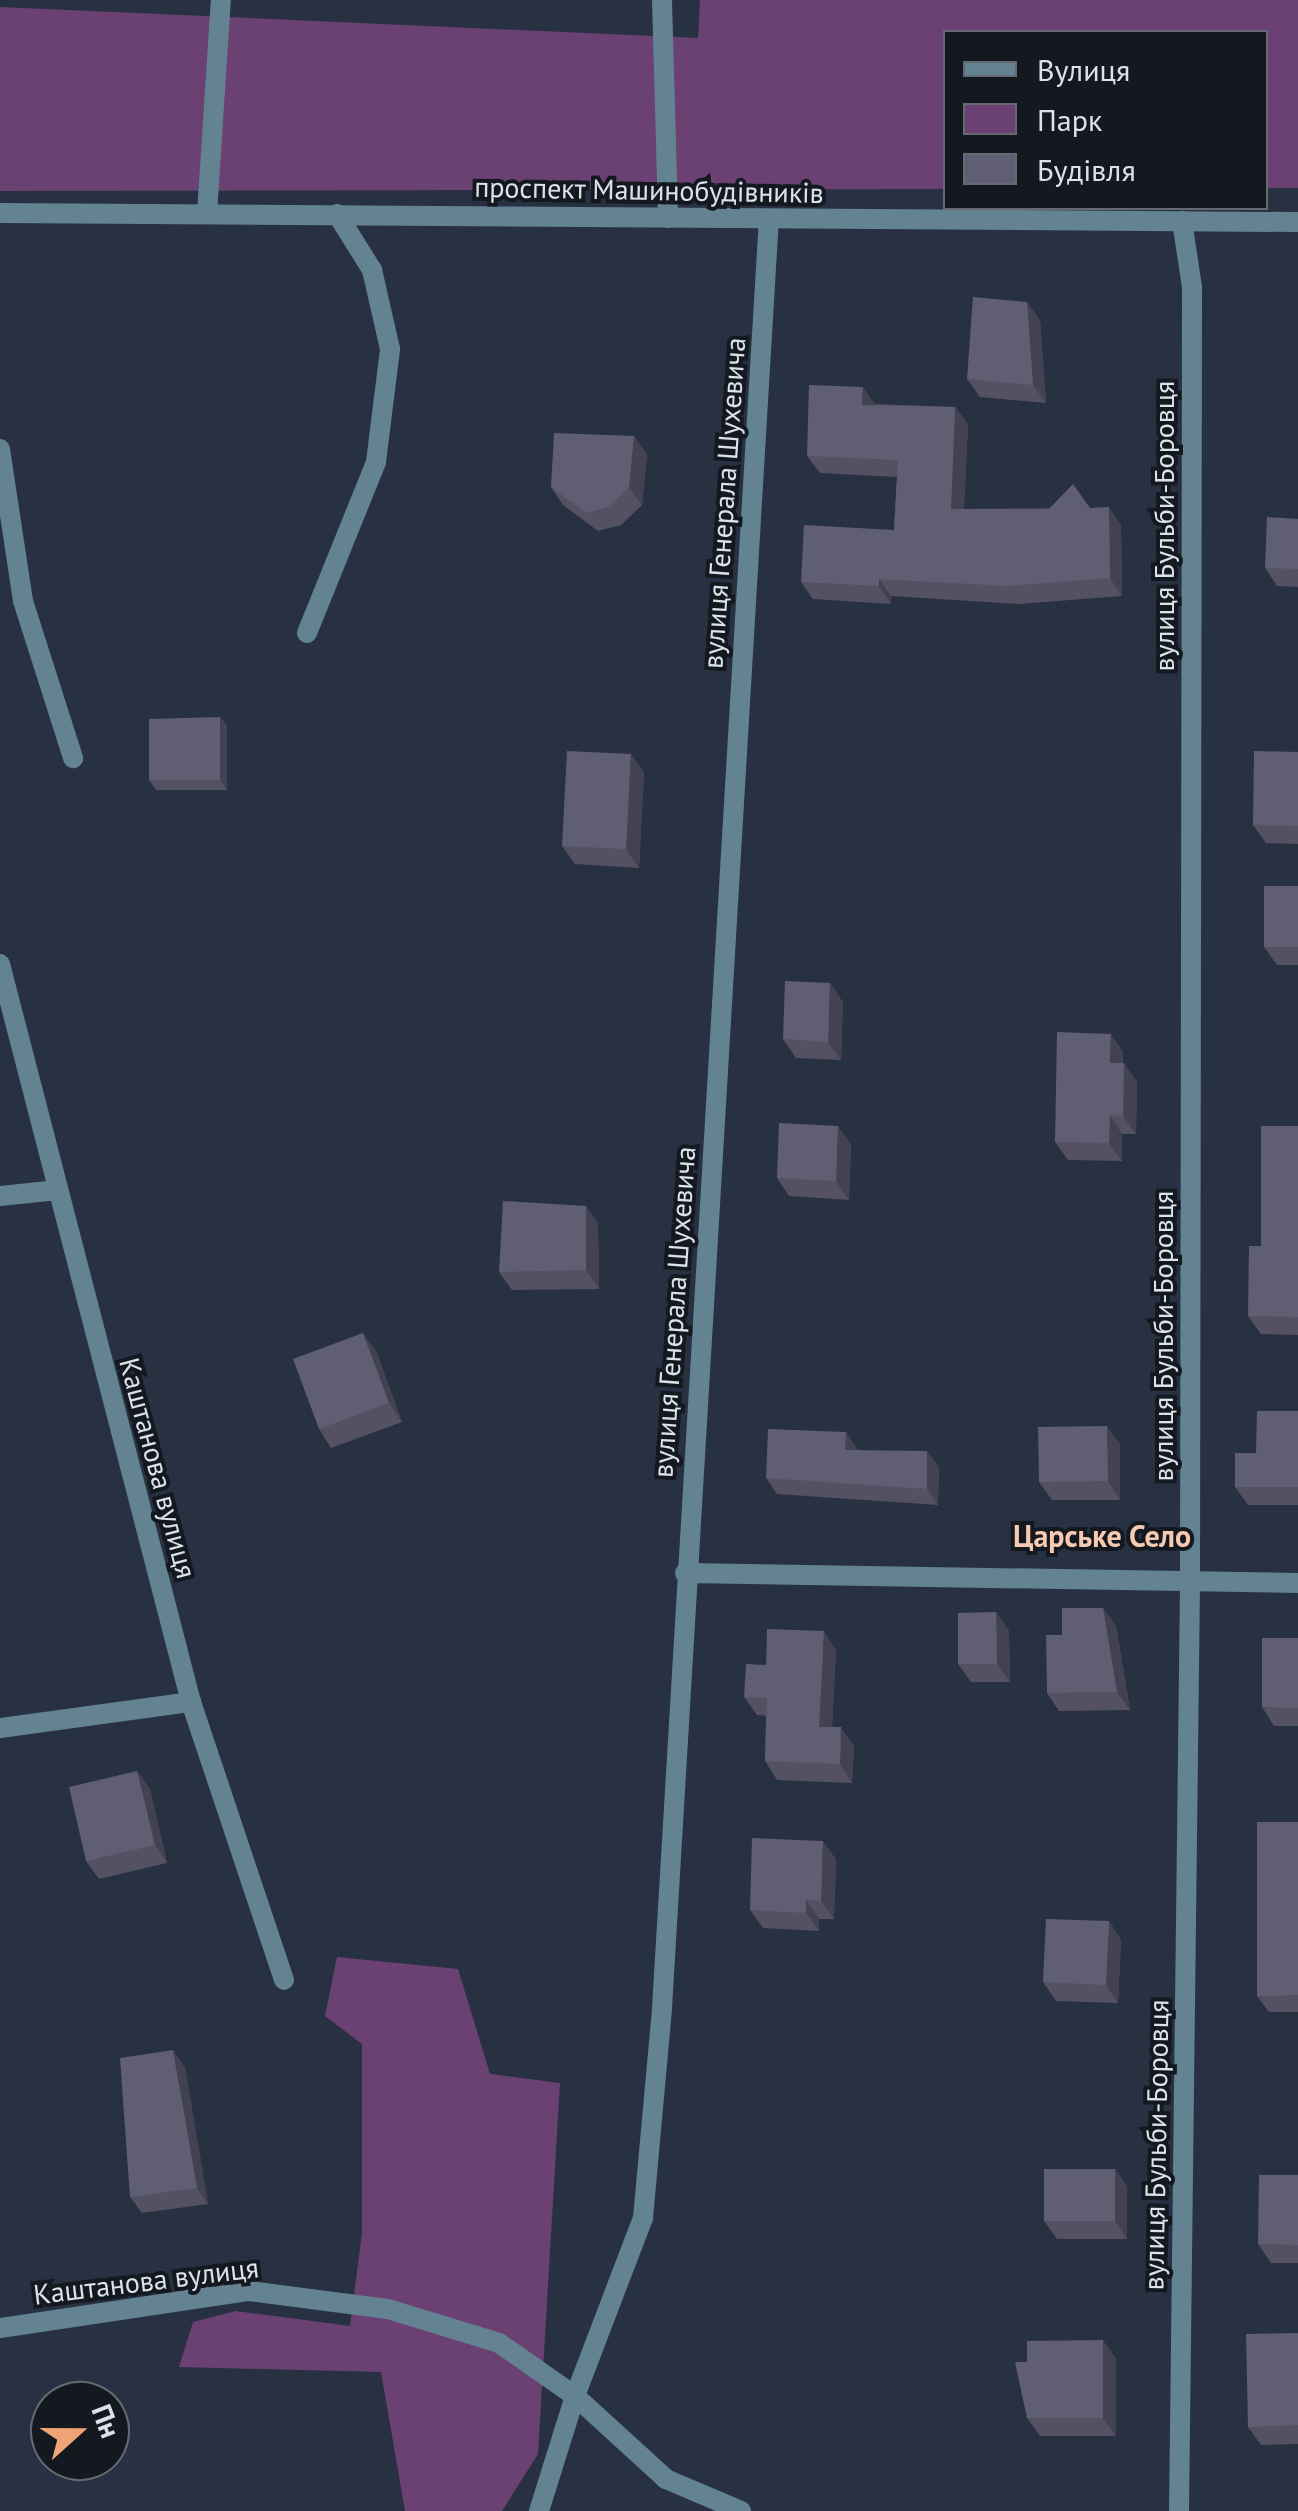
<!DOCTYPE html>
<meta charset="utf-8">
<style>
body{margin:0}
#map{position:relative;width:1298px;height:2511px;overflow:hidden;background:#273141;font-family:"PT Sans",sans-serif}
div>[style]{position:absolute}
[style*='--x']{left:calc(var(--x)*1px);top:calc(var(--y)*1px);width:calc(var(--w)*1px);rotate:calc(var(--a)*1deg)}
.green>*{inset:0;background:#6a4172}
.service>*{height:20px;margin:-10px;padding:0 10px;transform-origin:10px;border-radius:10px;background:#638292}
.minor>*{height:20px;margin:-10px;padding:0 10px;transform-origin:10px;border-radius:10px;background:#638292}
.tertiary>*{height:20px;margin:-10px;padding:0 10px;transform-origin:10px;border-radius:10px;background:#638292}
.wall>*{inset:0;background:#535162}
.shaded-wall>*{inset:0;background:#434250}
.building>*{inset:0;background:#605e72}
span{translate:-50% -50%;white-space:nowrap;text-align:center;line-height:1.15;-webkit-text-stroke:8px #141920;paint-order:stroke}
.street-label{font-size:28px;color:#dce2ed}
.neighbourhood-label{font-size:30px;color:#f6cab1;font-weight:700}
.legend{position:absolute;left:943px;top:30px;width:325px;height:180px;box-sizing:border-box;background:#141920;border:2px solid #646972;margin:0;padding:12px 18px;list-style:none;font-size:30px;color:#dce2ed}
.legend li{display:flex;align-items:center;gap:20px;height:50px}
.legend b{width:50px;border:2px solid #646972}
.north{position:absolute;left:30px;top:2381px;width:100px;height:100px;box-sizing:border-box;background:#141920;border:2px solid #646972;border-radius:50%;rotate:69deg;font-size:28px;font-weight:700;line-height:40px;text-align:center;color:#dce2ed}
.north::after{content:'';display:block;margin:auto;width:35px;height:45px;background:#efa376;clip-path:polygon(50% 0,100% 100%,50% 72%,0 100%)}
</style>
<div id="map">
<div class="green">
<div style="clip-path:polygon(700px 0,1298px 0,1298px 188px,1266px 188px,1266px 32px,946px 32px,945px 189px,0 191px,0 7px,698px 38px)"></div>
<div style="clip-path:polygon(337px 1957px,458px 1969px,490px 2074px,560px 2083px,538px 2454px,502px 2511px,405px 2511px,381px 2372px,179px 2367px,193px 2322px,236px 2311px,350px 2326px,362px 2233px,362px 2044px,325px 2016px)"></div>
</div>
<div class="service">
<div style="--x:662;--y:0;--w:218;--a:88.4"></div>
<div style="--x:207;--y:214;--w:214;--a:-86.3"></div>
<div style="--x:0;--y:449;--w:154;--a:81.4"></div>
<div style="--x:23;--y:601;--w:165;--a:72.3"></div>
<div style="--x:307;--y:633;--w:184;--a:-68"></div>
<div style="--x:376;--y:462;--w:114;--a:-82.9"></div>
<div style="--x:390;--y:349;--w:81;--a:-102.8"></div>
<div style="--x:372;--y:270;--w:66;--a:-122"></div>
</div>
<div class="minor">
<div style="--x:0;--y:964;--w:762;--a:75.49"></div>
<div style="--x:191;--y:1702;--w:293;--a:71.5"></div>
<div style="--x:0;--y:1196;--w:58;--a:-5.9"></div>
<div style="--x:685;--y:1573;--w:613;--a:0.93"></div>
<div style="--x:0;--y:1728;--w:193;--a:-7.8"></div>
<div style="--x:0;--y:2328;--w:252;--a:-8.5"></div>
<div style="--x:249;--y:2291;--w:140;--a:7.4"></div>
<div style="--x:388;--y:2309;--w:116;--a:17"></div>
<div style="--x:499;--y:2343;--w:93;--a:34.9"></div>
<div style="--x:575;--y:2396;--w:121;--a:107.4"></div>
<div style="--x:741;--y:2511;--w:82;--a:-156.9"></div>
<div style="--x:666;--y:2479;--w:123;--a:-137.6"></div>
<div style="--x:575;--y:2396;--w:191;--a:-69.1"></div>
<div style="--x:643;--y:2218;--w:211;--a:-84.8"></div>
<div style="--x:662;--y:2008;--w:1792;--a:-86.58"></div>
<div style="--x:1179;--y:2511;--w:929;--a:-89.32"></div>
<div style="--x:1190;--y:1582;--w:1295;--a:-89.91"></div>
<div style="--x:1192;--y:287;--w:67;--a:-98.6"></div>
</div>
<div class="tertiary">
<div style="--x:0;--y:213;--w:1298;--a:0.4"></div>
</div>
<div class="wall">
<div style="clip-path:polygon(1027px 302px,1040px 320px,1046px 403px,980px 397px,967px 379px)"></div>
<div style="clip-path:polygon(875px 404px,955px 407px,968px 424px,964px 509px,1090px 508px,1121px 525px,1122px 596px,1019px 604px,891px 596px,891px 604px,813px 599px,801px 582px,894px 530px,897px 477px,820px 473px,807px 456px)"></div>
<div style="clip-path:polygon(634px 436px,647px 454px,642px 505px,621px 525px,598px 531px,563px 505px,551px 487px)"></div>
<div style="clip-path:polygon(1298px 519px,1298px 587px,1277px 586px,1265px 568px)"></div>
<div style="clip-path:polygon(220px 717px,227px 726px,227px 790px,156px 790px,149px 780px)"></div>
<div style="clip-path:polygon(1298px 752px,1298px 844px,1266px 843px,1253px 825px)"></div>
<div style="clip-path:polygon(644px 772px,639px 868px,575px 864px,562px 846px)"></div>
<div style="clip-path:polygon(1298px 886px,1298px 965px,1277px 965px,1264px 947px)"></div>
<div style="clip-path:polygon(843px 1002px,841px 1060px,796px 1058px,783px 1039px)"></div>
<div style="clip-path:polygon(1123px 1052px,1123px 1063px,1137px 1082px,1136px 1134px,1122px 1134px,1122px 1161px,1068px 1160px,1055px 1142px)"></div>
<div style="clip-path:polygon(1298px 1126px,1298px 1335px,1261px 1334px,1248px 1316px,1261px 1246px)"></div>
<div style="clip-path:polygon(851px 1144px,849px 1200px,789px 1196px,777px 1178px)"></div>
<div style="clip-path:polygon(586px 1206px,598px 1224px,599px 1289px,512px 1290px,499px 1272px)"></div>
<div style="clip-path:polygon(376px 1351px,402px 1422px,331px 1448px,319px 1429px)"></div>
<div style="clip-path:polygon(1298px 1411px,1298px 1505px,1248px 1505px,1235px 1487px,1256px 1453px)"></div>
<div style="clip-path:polygon(846px 1432px,857px 1450px,939px 1467px,938px 1505px,777px 1494px,766px 1478px)"></div>
<div style="clip-path:polygon(1120px 1444px,1120px 1500px,1052px 1500px,1039px 1482px)"></div>
<div style="clip-path:polygon(1103px 1608px,1116px 1626px,1130px 1710px,1059px 1711px,1047px 1693px)"></div>
<div style="clip-path:polygon(996px 1612px,1009px 1631px,1010px 1682px,971px 1682px,958px 1664px)"></div>
<div style="clip-path:polygon(1298px 1638px,1298px 1726px,1274px 1726px,1262px 1707px)"></div>
<div style="clip-path:polygon(836px 1650px,832px 1727px,854px 1746px,852px 1783px,777px 1780px,765px 1761px,766px 1716px,757px 1715px,744px 1697px,766px 1665px)"></div>
<div style="clip-path:polygon(137px 1771px,150px 1789px,167px 1863px,99px 1879px,86px 1861px)"></div>
<div style="clip-path:polygon(1298px 1822px,1298px 2012px,1269px 2012px,1257px 1996px)"></div>
<div style="clip-path:polygon(836px 1859px,834px 1919px,819px 1919px,819px 1931px,763px 1928px,750px 1910px)"></div>
<div style="clip-path:polygon(1109px 1921px,1121px 1940px,1118px 2003px,1056px 2001px,1043px 1982px)"></div>
<div style="clip-path:polygon(185px 2067px,208px 2204px,142px 2213px,130px 2197px)"></div>
<div style="clip-path:polygon(1115px 2169px,1127px 2187px,1127px 2239px,1057px 2239px,1044px 2221px)"></div>
<div style="clip-path:polygon(1298px 2175px,1298px 2263px,1271px 2263px,1258px 2244px)"></div>
<div style="clip-path:polygon(1298px 2333px,1298px 2444px,1261px 2445px,1248px 2427px)"></div>
<div style="clip-path:polygon(1116px 2358px,1116px 2436px,1040px 2436px,1027px 2418px,1027px 2362px)"></div>
</div>
<div class="shaded-wall">
<div style="clip-path:polygon(1027px 302px,1040px 320px,1046px 403px,1033px 385px)"></div>
<div style="clip-path:polygon(863px 387px,875px 404px,875px 423px,862px 405px)"></div>
<div style="clip-path:polygon(955px 407px,968px 424px,963px 526px,951px 509px)"></div>
<div style="clip-path:polygon(634px 436px,647px 454px,642px 505px,629px 487px)"></div>
<div style="clip-path:polygon(1109px 507px,1121px 525px,1122px 596px,1110px 578px)"></div>
<div style="clip-path:polygon(879px 579px,891px 596px,891px 604px,879px 586px)"></div>
<div style="clip-path:polygon(220px 717px,227px 726px,227px 790px,220px 780px)"></div>
<div style="clip-path:polygon(631px 754px,644px 772px,639px 868px,626px 849px)"></div>
<div style="clip-path:polygon(830px 983px,843px 1002px,841px 1060px,828px 1042px)"></div>
<div style="clip-path:polygon(1111px 1034px,1123px 1052px,1123px 1081px,1110px 1063px)"></div>
<div style="clip-path:polygon(1124px 1063px,1137px 1082px,1136px 1134px,1123px 1116px)"></div>
<div style="clip-path:polygon(1110px 1115px,1122px 1134px,1122px 1161px,1109px 1143px)"></div>
<div style="clip-path:polygon(838px 1126px,851px 1144px,849px 1200px,836px 1181px)"></div>
<div style="clip-path:polygon(586px 1206px,598px 1224px,599px 1289px,586px 1270px)"></div>
<div style="clip-path:polygon(363px 1333px,376px 1351px,402px 1422px,389px 1403px)"></div>
<div style="clip-path:polygon(1107px 1426px,1120px 1444px,1120px 1500px,1108px 1481px)"></div>
<div style="clip-path:polygon(846px 1432px,857px 1449px,857px 1466px,845px 1450px)"></div>
<div style="clip-path:polygon(927px 1451px,939px 1467px,938px 1505px,927px 1489px)"></div>
<div style="clip-path:polygon(1103px 1608px,1116px 1626px,1130px 1710px,1117px 1692px)"></div>
<div style="clip-path:polygon(996px 1612px,1009px 1631px,1010px 1682px,997px 1664px)"></div>
<div style="clip-path:polygon(824px 1631px,836px 1650px,831px 1745px,819px 1727px)"></div>
<div style="clip-path:polygon(841px 1727px,854px 1746px,852px 1783px,840px 1764px)"></div>
<div style="clip-path:polygon(137px 1771px,150px 1789px,167px 1863px,155px 1845px)"></div>
<div style="clip-path:polygon(823px 1841px,836px 1859px,834px 1919px,821px 1901px)"></div>
<div style="clip-path:polygon(806px 1900px,819px 1919px,819px 1931px,806px 1913px)"></div>
<div style="clip-path:polygon(1109px 1921px,1121px 1940px,1118px 2003px,1106px 1985px)"></div>
<div style="clip-path:polygon(173px 2050px,185px 2067px,208px 2204px,197px 2188px)"></div>
<div style="clip-path:polygon(1115px 2169px,1127px 2187px,1127px 2239px,1115px 2221px)"></div>
<div style="clip-path:polygon(1103px 2340px,1116px 2358px,1116px 2436px,1103px 2418px)"></div>
</div>
<div class="building">
<div style="clip-path:polygon(973px 297px,1027px 302px,1033px 385px,967px 379px)"></div>
<div style="clip-path:polygon(809px 385px,863px 387px,862px 405px,955px 407px,951px 509px,1049px 509px,1073px 484px,1090px 508px,1109px 507px,1110px 578px,1007px 586px,879px 579px,879px 586px,801px 582px,804px 525px,894px 530px,898px 460px,807px 456px)"></div>
<div style="clip-path:polygon(554px 433px,634px 436px,629px 487px,608px 507px,586px 513px,551px 487px)"></div>
<div style="clip-path:polygon(1267px 517px,1298px 519px,1298px 569px,1265px 568px)"></div>
<div style="clip-path:polygon(220px 717px,220px 780px,149px 780px,149px 719px)"></div>
<div style="clip-path:polygon(567px 751px,631px 754px,626px 849px,562px 846px)"></div>
<div style="clip-path:polygon(1254px 751px,1298px 752px,1298px 826px,1253px 825px)"></div>
<div style="clip-path:polygon(1264px 886px,1298px 886px,1298px 947px,1264px 947px)"></div>
<div style="clip-path:polygon(785px 981px,830px 983px,828px 1042px,783px 1039px)"></div>
<div style="clip-path:polygon(1057px 1032px,1111px 1034px,1110px 1063px,1124px 1063px,1123px 1116px,1110px 1115px,1109px 1143px,1055px 1142px)"></div>
<div style="clip-path:polygon(779px 1123px,838px 1126px,836px 1181px,777px 1178px)"></div>
<div style="clip-path:polygon(1261px 1126px,1298px 1126px,1298px 1317px,1248px 1316px,1249px 1246px,1261px 1246px)"></div>
<div style="clip-path:polygon(503px 1201px,586px 1206px,586px 1270px,499px 1272px)"></div>
<div style="clip-path:polygon(363px 1333px,389px 1403px,319px 1429px,293px 1359px)"></div>
<div style="clip-path:polygon(1257px 1411px,1298px 1411px,1298px 1487px,1235px 1487px,1235px 1453px,1256px 1453px)"></div>
<div style="clip-path:polygon(1107px 1426px,1108px 1481px,1039px 1482px,1038px 1427px)"></div>
<div style="clip-path:polygon(768px 1429px,846px 1432px,845px 1450px,927px 1451px,927px 1489px,766px 1478px)"></div>
<div style="clip-path:polygon(1062px 1608px,1103px 1608px,1117px 1692px,1047px 1693px,1046px 1635px,1062px 1635px)"></div>
<div style="clip-path:polygon(996px 1612px,997px 1664px,958px 1664px,958px 1613px)"></div>
<div style="clip-path:polygon(767px 1629px,824px 1631px,819px 1727px,841px 1727px,840px 1764px,765px 1761px,767px 1698px,744px 1697px,746px 1664px,766px 1665px)"></div>
<div style="clip-path:polygon(1262px 1638px,1298px 1638px,1298px 1708px,1262px 1707px)"></div>
<div style="clip-path:polygon(137px 1771px,155px 1845px,86px 1861px,69px 1787px)"></div>
<div style="clip-path:polygon(1257px 1822px,1298px 1822px,1298px 1995px,1257px 1996px)"></div>
<div style="clip-path:polygon(752px 1838px,823px 1841px,821px 1901px,806px 1900px,806px 1913px,750px 1910px)"></div>
<div style="clip-path:polygon(1046px 1919px,1109px 1921px,1106px 1985px,1043px 1982px)"></div>
<div style="clip-path:polygon(173px 2050px,197px 2188px,130px 2197px,120px 2058px)"></div>
<div style="clip-path:polygon(1044px 2169px,1115px 2169px,1115px 2221px,1044px 2221px)"></div>
<div style="clip-path:polygon(1259px 2175px,1298px 2175px,1298px 2245px,1258px 2244px)"></div>
<div style="clip-path:polygon(1298px 2333px,1298px 2425px,1248px 2427px,1246px 2334px)"></div>
<div style="clip-path:polygon(1103px 2340px,1103px 2418px,1027px 2418px,1015px 2362px,1027px 2362px,1027px 2341px)"></div>
</div>
<div class="street-label">
<span style="left:649px;top:190px;rotate:1deg">проспект Машинобудівників</span>
<span style="left:724px;top:503px;rotate:-86deg">вулиця Генерала Шухевича</span>
<span style="left:1164px;top:526px;rotate:-90deg">вулиця Бульби-Боровця</span>
<span style="left:674px;top:1312px;rotate:-86deg">вулиця Генерала Шухевича</span>
<span style="left:1163px;top:1336px;rotate:-90deg">вулиця Бульби-Боровця</span>
<span style="left:158px;top:1468px;rotate:75deg">Каштанова вулиця</span>
<span style="left:1156px;top:2145px;rotate:-89deg">вулиця Бульби-Боровця</span>
<span style="left:146px;top:2281px;rotate:-7deg">Каштанова вулиця</span>
</div>
<div class="neighbourhood-label">
<span style="left:1102px;top:1536px">Царське Село</span>
</div>
<ul class="legend">
<li><b style="height:12px;background:#638292"></b>Вулиця</li>
<li><b style="height:28px;background:#6a4172"></b>Парк</li>
<li><b style="height:28px;background:#605e72"></b>Будівля</li>
</ul>
<div class="north">Пн</div>
</div>
